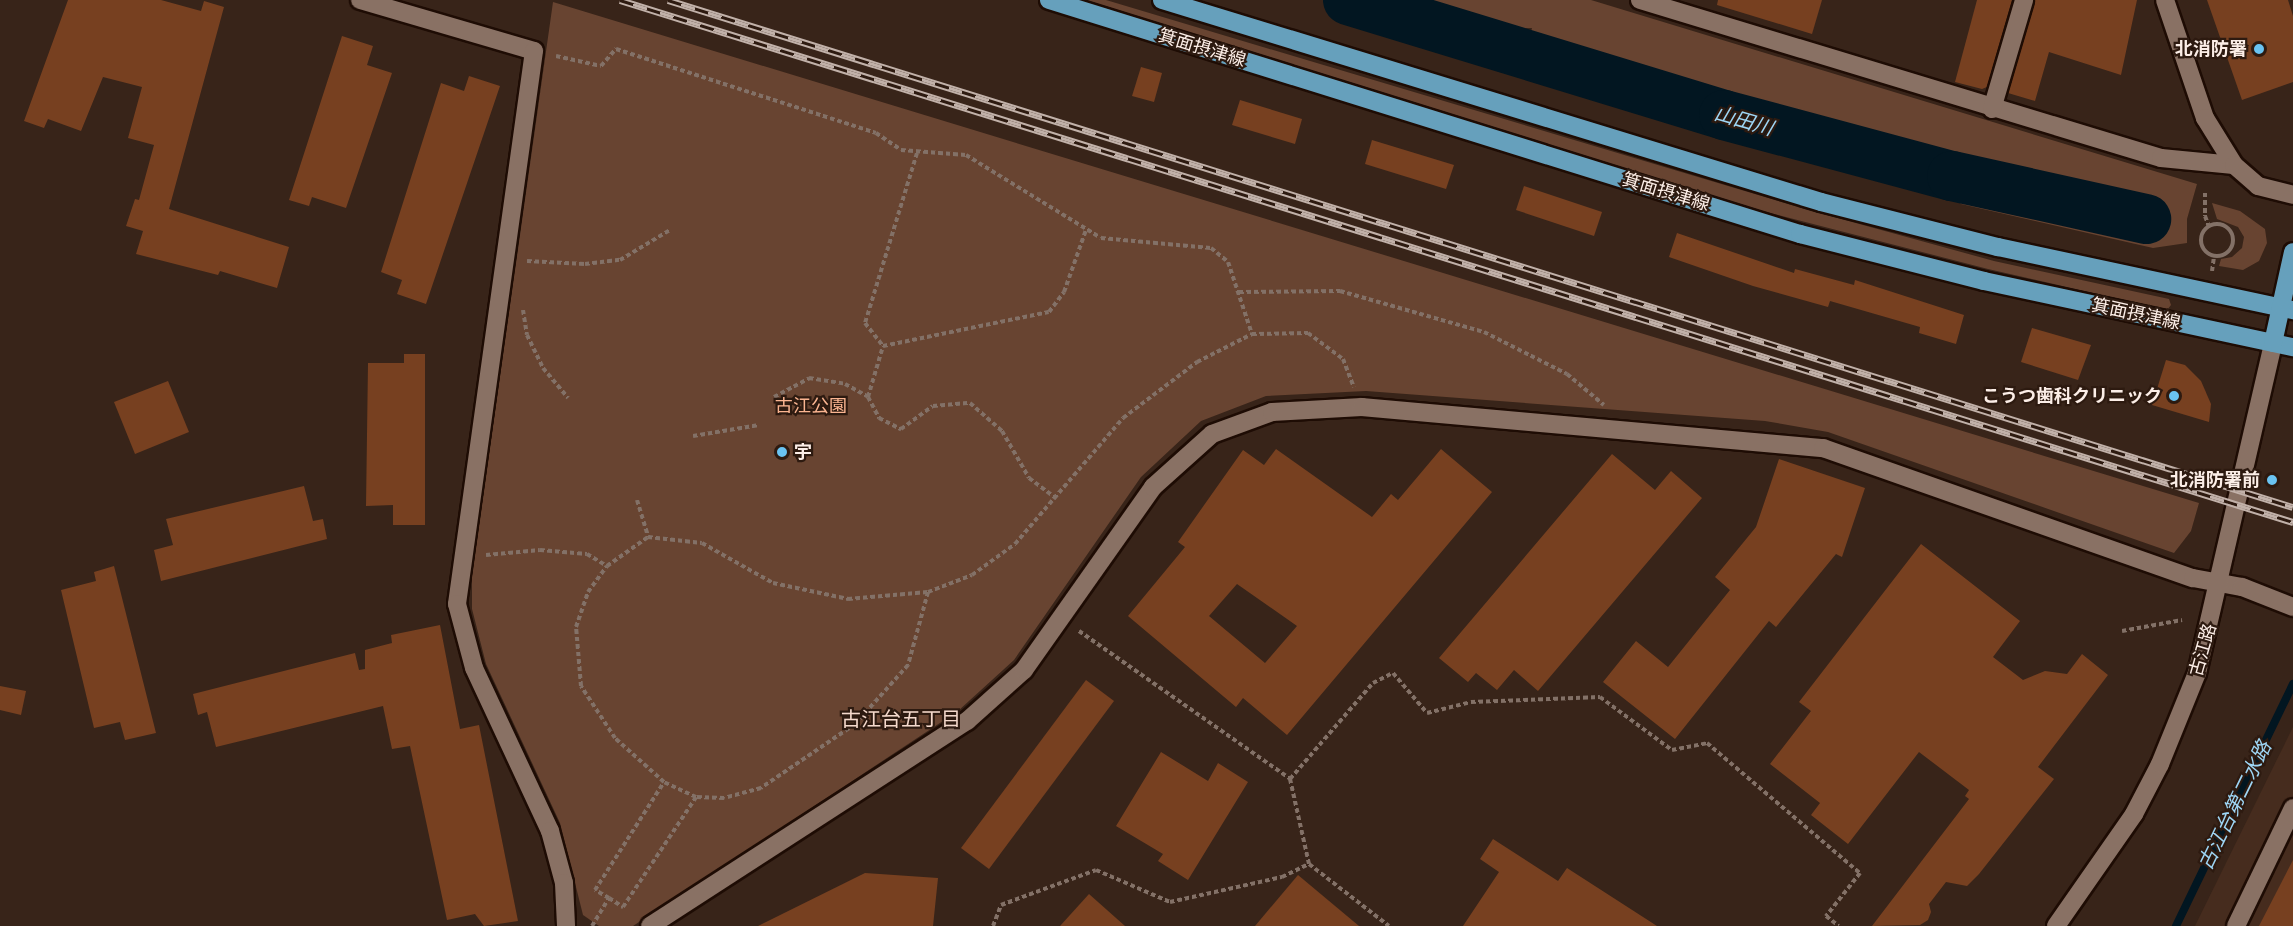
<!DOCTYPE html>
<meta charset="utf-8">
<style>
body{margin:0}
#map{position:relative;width:2293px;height:926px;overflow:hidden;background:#382419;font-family:Mulish,"Noto Sans JP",sans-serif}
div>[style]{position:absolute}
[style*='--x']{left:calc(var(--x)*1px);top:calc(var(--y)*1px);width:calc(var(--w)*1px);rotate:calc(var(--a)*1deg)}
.built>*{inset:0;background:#462c1e}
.green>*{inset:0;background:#684431}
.stream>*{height:8px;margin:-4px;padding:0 4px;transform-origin:4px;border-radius:4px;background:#021621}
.river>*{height:50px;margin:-25px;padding:0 25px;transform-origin:25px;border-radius:25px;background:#021621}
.building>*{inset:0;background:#774020}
.path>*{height:4px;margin-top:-2px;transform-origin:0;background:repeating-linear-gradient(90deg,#837167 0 4.5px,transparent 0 7.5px)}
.path>.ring{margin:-2px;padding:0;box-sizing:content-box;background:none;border:4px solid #837167;border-radius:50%}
.roads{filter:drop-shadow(2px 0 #1e0c04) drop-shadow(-2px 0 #1e0c04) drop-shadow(0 2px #1e0c04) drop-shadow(0 -2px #1e0c04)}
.minor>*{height:18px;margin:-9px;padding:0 9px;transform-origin:9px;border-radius:9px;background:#897164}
.major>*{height:18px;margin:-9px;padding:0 9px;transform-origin:9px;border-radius:9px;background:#66a0bc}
.rail>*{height:7px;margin-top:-3.5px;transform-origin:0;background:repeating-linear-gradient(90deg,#2d1a10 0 14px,#c1b1a9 0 28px);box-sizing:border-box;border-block:2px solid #c1b1a9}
.dots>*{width:16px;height:16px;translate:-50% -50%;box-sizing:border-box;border:3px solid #2d1a10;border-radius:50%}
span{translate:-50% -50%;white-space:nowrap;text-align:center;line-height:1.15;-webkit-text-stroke:4.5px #2d1a10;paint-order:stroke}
.street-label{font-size:18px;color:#fceee7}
.poi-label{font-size:18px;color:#fceee7;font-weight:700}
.right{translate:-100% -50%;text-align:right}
.left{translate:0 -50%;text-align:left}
.park-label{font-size:18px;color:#fbb591}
.water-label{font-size:20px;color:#9ed6f5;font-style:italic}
.neighbourhood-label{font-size:20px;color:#f5d9cc}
</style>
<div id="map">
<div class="built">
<div style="clip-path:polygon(2293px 727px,2293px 926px,2195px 926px)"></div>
</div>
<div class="green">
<div style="clip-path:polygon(1075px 0,1106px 0,1805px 209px,1994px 261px,2169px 299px,2171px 305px,2167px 310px,1988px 269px,1759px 210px)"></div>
<div style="clip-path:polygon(evenodd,1411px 0,1591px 0,2197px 184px,2187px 219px,2187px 243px,2153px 248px,1961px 204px,1947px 186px,1962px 165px,2058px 187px,1734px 99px,1530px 37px,1532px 28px,1501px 28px,1411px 0,2103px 186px,2120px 192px,2115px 199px,2082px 209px,2071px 191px,2082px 193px,2103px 186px)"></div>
<div style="clip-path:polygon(553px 2px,2199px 503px,2191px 531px,2174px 553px,1828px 432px,1765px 421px,1366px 391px,1266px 396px,1201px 421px,1141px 477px,1014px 660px,958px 711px,633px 926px,599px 926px,583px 915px,560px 823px,486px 664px,472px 609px,472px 574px)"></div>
<div style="clip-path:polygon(2212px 203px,2240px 211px,2265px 229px,2267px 243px,2259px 261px,2243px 270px,2219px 266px,2221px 259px,2232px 257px,2242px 248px,2244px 237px,2238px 227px,2217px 219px)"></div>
</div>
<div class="stream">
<div style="--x:2176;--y:926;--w:269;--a:-64.2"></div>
</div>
<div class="river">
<div style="--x:1348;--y:0;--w:393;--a:17"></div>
<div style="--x:1724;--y:115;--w:236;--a:15"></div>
<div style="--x:1952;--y:176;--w:199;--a:12.5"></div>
</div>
<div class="building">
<div style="clip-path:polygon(68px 0,161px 0,201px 11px,204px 1px,224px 7px,169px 209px,289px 247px,277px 288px,220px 271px,218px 275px,136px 254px,143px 231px,126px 226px,135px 199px,139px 200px,154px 145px,128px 138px,142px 87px,103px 77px,81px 131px,48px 119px,44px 128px,24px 121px)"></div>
<div style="clip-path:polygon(1718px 0,1822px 0,1812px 34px,1717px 5px)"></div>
<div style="clip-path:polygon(1977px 0,2012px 0,1987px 87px,1982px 89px,1955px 82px)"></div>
<div style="clip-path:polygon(2035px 0,2137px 0,2121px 75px,2049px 52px,2035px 101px,2008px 93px)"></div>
<div style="clip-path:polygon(2207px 0,2288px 0,2293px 16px,2293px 82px,2242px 100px)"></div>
<div style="clip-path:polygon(342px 36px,373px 46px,367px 65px,392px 73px,346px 208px,312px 197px,309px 206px,289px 200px)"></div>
<div style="clip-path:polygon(1141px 67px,1162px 73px,1154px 102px,1132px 96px)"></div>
<div style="clip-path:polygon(469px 76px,500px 86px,426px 304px,397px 294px,402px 280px,381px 272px,441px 83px,464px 91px)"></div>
<div style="clip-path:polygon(1240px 100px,1302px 119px,1295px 144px,1232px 125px)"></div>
<div style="clip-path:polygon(1372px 140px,1454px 165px,1446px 189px,1365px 164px)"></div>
<div style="clip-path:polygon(1524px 186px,1602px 212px,1594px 236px,1516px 210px)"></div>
<div style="clip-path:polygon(1677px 233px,1794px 273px,1795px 269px,1854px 285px,1855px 280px,1964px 315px,1956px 344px,1919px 333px,1920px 327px,1830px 301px,1828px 307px,1753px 286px,1669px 257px)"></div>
<div style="clip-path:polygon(2032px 328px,2091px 345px,2078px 380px,2021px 362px)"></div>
<div style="clip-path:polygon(404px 354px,425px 354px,425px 525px,393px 525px,393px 505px,366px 506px,368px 363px,404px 363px)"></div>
<div style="clip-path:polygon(2166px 360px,2185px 365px,2201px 381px,2211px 404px,2209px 422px,2152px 405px)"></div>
<div style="clip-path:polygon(168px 381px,189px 432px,135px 454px,114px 402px)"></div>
<div style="clip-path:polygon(evenodd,1276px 449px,1372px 517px,1391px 494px,1398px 500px,1441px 449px,1492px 492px,1287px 735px,1243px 698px,1236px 707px,1128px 616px,1185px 547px,1178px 542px,1243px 450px,1264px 465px,1276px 449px,1237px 584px,1297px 626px,1265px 663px,1209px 616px,1237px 584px)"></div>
<div style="clip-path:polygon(1612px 454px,1655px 490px,1671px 471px,1702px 498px,1538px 691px,1514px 670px,1497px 690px,1476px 673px,1468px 682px,1439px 658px)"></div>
<div style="clip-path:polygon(1779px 459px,1865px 488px,1842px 557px,1836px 554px,1776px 627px,1769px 621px,1675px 739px,1603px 682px,1636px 641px,1668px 667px,1730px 590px,1715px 577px,1756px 527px)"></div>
<div style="clip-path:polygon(304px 486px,313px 521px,323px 519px,327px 539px,161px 581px,154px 550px,173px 545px,166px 519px)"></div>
<div style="clip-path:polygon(1921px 544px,2020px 621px,1993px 657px,2023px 680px,2045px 671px,2067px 674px,2082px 654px,2108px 675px,2038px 767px,2054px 779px,1979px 874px,1967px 886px,1946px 882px,1929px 904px,1931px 912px,1928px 920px,1920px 925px,1872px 926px,1969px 799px,1965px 796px,1969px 790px,1919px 752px,1848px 844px,1811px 815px,1820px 803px,1770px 764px,1811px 711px,1799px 702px)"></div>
<div style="clip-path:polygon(114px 566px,156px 733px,125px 740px,120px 722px,94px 728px,61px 590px,96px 581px,94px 572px)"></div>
<div style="clip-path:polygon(440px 625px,460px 729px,479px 725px,518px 921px,484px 926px,475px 914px,447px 920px,410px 746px,392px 749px,383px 706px,216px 747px,207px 712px,198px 715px,193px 694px,355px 653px,359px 670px,365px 669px,365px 650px,392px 643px,391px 635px)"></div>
<div style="clip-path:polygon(1086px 680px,1114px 701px,989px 869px,961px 848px)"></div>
<div style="clip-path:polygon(0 686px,26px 691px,21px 715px,0 710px)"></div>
<div style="clip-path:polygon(1161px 752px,1208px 781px,1218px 763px,1248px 782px,1188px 880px,1158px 861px,1163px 854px,1116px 826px)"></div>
<div style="clip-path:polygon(1493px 839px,1558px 881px,1567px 868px,1657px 926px,1463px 926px,1499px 872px,1480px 859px)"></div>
<div style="clip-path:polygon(2293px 860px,2293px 926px,2259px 926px)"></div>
<div style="clip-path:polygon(865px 873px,938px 878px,933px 926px,758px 926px)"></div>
<div style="clip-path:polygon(1298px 875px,1359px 926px,1255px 926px)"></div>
<div style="clip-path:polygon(1089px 894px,1125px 926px,1060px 926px)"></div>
</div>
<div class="path">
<div style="--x:556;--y:56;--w:46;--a:12.5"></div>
<div style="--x:601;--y:66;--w:23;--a:-49"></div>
<div style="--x:616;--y:49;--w:273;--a:17.9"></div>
<div style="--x:876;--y:133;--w:30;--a:34"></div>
<div style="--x:901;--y:150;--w:65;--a:4.4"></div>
<div style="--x:966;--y:155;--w:158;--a:31.6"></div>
<div style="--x:1101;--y:238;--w:110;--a:5.2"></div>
<div style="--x:1211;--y:248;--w:22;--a:39"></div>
<div style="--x:1228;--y:262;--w:76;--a:71.6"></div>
<div style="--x:917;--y:153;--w:178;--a:107"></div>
<div style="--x:865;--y:323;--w:29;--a:52"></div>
<div style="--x:883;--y:346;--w:169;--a:-11.6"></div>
<div style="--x:1049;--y:312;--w:25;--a:-53"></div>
<div style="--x:1064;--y:292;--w:66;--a:-70.5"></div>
<div style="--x:2205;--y:193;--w:23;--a:90"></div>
<div style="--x:2205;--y:216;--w:12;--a:70"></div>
<div class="ring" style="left:2201px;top:224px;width:28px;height:28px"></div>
<div style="--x:527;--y:261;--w:58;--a:3"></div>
<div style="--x:585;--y:264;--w:35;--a:-7"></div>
<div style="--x:620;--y:260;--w:58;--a:-31"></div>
<div style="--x:2212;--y:271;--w:15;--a:-82"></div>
<div style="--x:1239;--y:292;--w:101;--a:-0.6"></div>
<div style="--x:1340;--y:291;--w:150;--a:15.9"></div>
<div style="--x:1484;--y:332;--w:93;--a:26.8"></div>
<div style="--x:1567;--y:374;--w:48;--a:40"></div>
<div style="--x:523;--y:310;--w:25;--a:81"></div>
<div style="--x:527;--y:335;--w:37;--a:64"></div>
<div style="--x:543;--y:368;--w:39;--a:50"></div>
<div style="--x:774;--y:397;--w:40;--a:-28"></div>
<div style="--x:809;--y:378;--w:36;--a:9"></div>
<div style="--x:845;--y:384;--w:26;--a:29"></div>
<div style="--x:868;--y:397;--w:24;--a:62"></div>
<div style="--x:879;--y:418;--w:25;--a:27"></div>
<div style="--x:901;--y:429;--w:39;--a:-36"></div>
<div style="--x:933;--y:406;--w:37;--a:-5"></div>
<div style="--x:970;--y:403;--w:43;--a:41.2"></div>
<div style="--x:1002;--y:431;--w:54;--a:60.1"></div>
<div style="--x:1029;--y:478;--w:34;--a:37"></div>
<div style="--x:868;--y:397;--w:53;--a:-73.6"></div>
<div style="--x:693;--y:436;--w:67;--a:-9.5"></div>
<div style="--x:637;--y:500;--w:39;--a:73"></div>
<div style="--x:486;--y:555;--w:54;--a:-5.3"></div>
<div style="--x:540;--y:550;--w:47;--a:4.9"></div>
<div style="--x:587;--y:554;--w:23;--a:31"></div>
<div style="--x:928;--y:592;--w:76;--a:105.3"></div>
<div style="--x:908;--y:665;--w:79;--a:131.9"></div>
<div style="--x:855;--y:724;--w:114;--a:145.8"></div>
<div style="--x:761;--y:788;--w:38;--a:165"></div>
<div style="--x:724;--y:798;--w:28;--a:-178"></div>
<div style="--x:696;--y:797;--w:35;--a:-155"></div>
<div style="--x:664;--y:782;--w:66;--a:-138.1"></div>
<div style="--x:615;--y:738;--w:62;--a:-123.2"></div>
<div style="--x:581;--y:686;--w:59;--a:-94.8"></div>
<div style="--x:576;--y:627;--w:37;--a:-71"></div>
<div style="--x:588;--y:592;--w:32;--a:-54"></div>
<div style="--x:607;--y:566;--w:50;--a:-35.3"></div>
<div style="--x:648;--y:537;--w:54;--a:6.3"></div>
<div style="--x:702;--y:543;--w:81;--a:29.4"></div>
<div style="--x:773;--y:583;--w:77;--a:12"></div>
<div style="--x:848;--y:599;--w:80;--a:-5"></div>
<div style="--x:928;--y:592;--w:47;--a:-21.1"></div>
<div style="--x:972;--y:575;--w:53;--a:-35.8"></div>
<div style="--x:1015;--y:544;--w:166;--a:-49.4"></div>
<div style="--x:1123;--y:418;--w:93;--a:-37.1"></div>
<div style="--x:1197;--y:362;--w:62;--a:-27"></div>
<div style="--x:1252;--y:334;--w:56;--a:-1"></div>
<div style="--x:1308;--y:333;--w:44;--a:36.6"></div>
<div style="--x:1343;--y:359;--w:30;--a:69"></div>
<div style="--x:1079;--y:631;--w:258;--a:35"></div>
<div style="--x:1290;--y:779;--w:87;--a:77.4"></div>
<div style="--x:1309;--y:864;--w:101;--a:37.8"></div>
<div style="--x:2122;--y:631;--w:61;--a:-10.4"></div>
<div style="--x:1290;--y:779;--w:127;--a:-49.2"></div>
<div style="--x:1373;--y:683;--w:22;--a:-27"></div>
<div style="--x:1393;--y:673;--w:52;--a:49.6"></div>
<div style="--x:1427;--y:713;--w:45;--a:-14"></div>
<div style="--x:1471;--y:702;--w:129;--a:-2.2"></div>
<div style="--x:1600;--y:697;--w:89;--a:36.4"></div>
<div style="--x:1672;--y:750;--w:36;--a:-11"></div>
<div style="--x:1707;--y:743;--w:201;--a:40.4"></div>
<div style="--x:1860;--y:873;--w:55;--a:128.3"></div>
<div style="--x:1826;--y:916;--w:16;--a:38"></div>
<div style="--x:609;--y:898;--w:17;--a:33"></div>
<div style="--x:623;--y:907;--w:132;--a:-56.4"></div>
<div style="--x:592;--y:926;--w:33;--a:-59"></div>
<div style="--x:609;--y:898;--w:16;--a:-150"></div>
<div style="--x:595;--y:890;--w:128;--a:-57.4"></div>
<div style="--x:993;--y:926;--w:22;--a:-69"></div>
<div style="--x:1001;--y:905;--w:101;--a:-20.2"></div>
<div style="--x:1096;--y:870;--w:81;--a:23.4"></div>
<div style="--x:1170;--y:902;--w:115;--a:-12.6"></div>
<div style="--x:1282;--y:877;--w:30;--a:-26"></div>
</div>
<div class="roads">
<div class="minor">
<div style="--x:360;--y:0;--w:181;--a:16.3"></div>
<div style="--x:534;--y:51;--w:558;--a:97.93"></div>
<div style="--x:457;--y:604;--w:66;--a:75.1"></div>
<div style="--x:474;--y:668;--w:180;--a:65"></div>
<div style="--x:550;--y:831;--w:54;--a:74.9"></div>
<div style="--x:564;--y:883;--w:43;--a:87.3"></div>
<div style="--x:1640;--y:0;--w:544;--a:16.87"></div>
<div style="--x:2161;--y:158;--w:73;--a:5.5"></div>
<div style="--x:2165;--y:0;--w:125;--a:71.3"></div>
<div style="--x:2205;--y:118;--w:55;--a:58.3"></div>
<div style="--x:2234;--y:165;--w:32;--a:41"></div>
<div style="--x:2258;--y:186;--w:36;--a:14"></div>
<div style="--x:1992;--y:109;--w:114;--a:-73.6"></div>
<div style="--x:650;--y:926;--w:378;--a:-32.9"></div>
<div style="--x:967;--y:721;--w:76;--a:-41.8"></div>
<div style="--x:1024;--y:670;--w:224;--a:-54.8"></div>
<div style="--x:1153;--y:487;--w:79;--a:-41.9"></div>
<div style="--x:1212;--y:434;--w:64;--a:-20.1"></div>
<div style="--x:1272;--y:412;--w:90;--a:-3.2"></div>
<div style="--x:1362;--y:407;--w:463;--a:5.1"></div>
<div style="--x:1823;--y:448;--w:392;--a:19.4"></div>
<div style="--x:2193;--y:578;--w:50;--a:10.4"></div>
<div style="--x:2242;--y:587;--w:55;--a:21.4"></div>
<div style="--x:2056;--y:926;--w:136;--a:-55.1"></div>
<div style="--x:2134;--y:814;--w:56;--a:-62.5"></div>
<div style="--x:2160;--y:764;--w:98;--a:-67.9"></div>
<div style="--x:2197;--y:673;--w:339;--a:-77"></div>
<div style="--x:2236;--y:926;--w:131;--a:-64.2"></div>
</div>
<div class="major">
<div style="--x:1049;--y:0;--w:787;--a:17.31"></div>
<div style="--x:1800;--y:234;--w:190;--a:14.3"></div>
<div style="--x:1984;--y:281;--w:316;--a:12.1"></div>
<div style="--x:1162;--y:0;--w:689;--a:17.04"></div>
<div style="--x:1821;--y:202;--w:183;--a:14.3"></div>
<div style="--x:1998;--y:247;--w:302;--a:12.1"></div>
<div style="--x:2273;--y:343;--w:93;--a:-77.6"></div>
</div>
</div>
<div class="rail">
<div style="--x:620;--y:0;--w:1753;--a:17.33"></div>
<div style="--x:668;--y:0;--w:1702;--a:17.33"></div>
</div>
<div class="dots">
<div style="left:2259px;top:49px;background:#6ac3f1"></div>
<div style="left:2174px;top:396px;background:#6ac3f1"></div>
<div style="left:782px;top:452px;background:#6ac3f1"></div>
<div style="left:2272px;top:480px;background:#6ac3f1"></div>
</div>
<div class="street-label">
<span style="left:1202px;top:48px;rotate:17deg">箕面摂津線</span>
<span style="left:1666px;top:192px;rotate:17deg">箕面摂津線</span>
<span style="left:2136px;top:314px;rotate:12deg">箕面摂津線</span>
<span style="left:2203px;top:650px;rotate:-74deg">古江路</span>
</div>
<div class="poi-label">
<span class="right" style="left:2247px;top:49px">北消防署</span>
<span class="right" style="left:2162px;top:396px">こうつ歯科クリニック</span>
<span class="left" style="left:794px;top:452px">宇</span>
<span class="right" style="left:2260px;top:480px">北消防署前</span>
</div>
<div class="park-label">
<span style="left:811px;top:406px">古江公園</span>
</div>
<div class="water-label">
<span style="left:1744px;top:120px;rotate:16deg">山田川</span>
<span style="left:2234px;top:805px;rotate:-64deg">古江台第二水路</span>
</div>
<div class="neighbourhood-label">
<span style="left:901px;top:718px">古江台五丁目</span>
</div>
</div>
